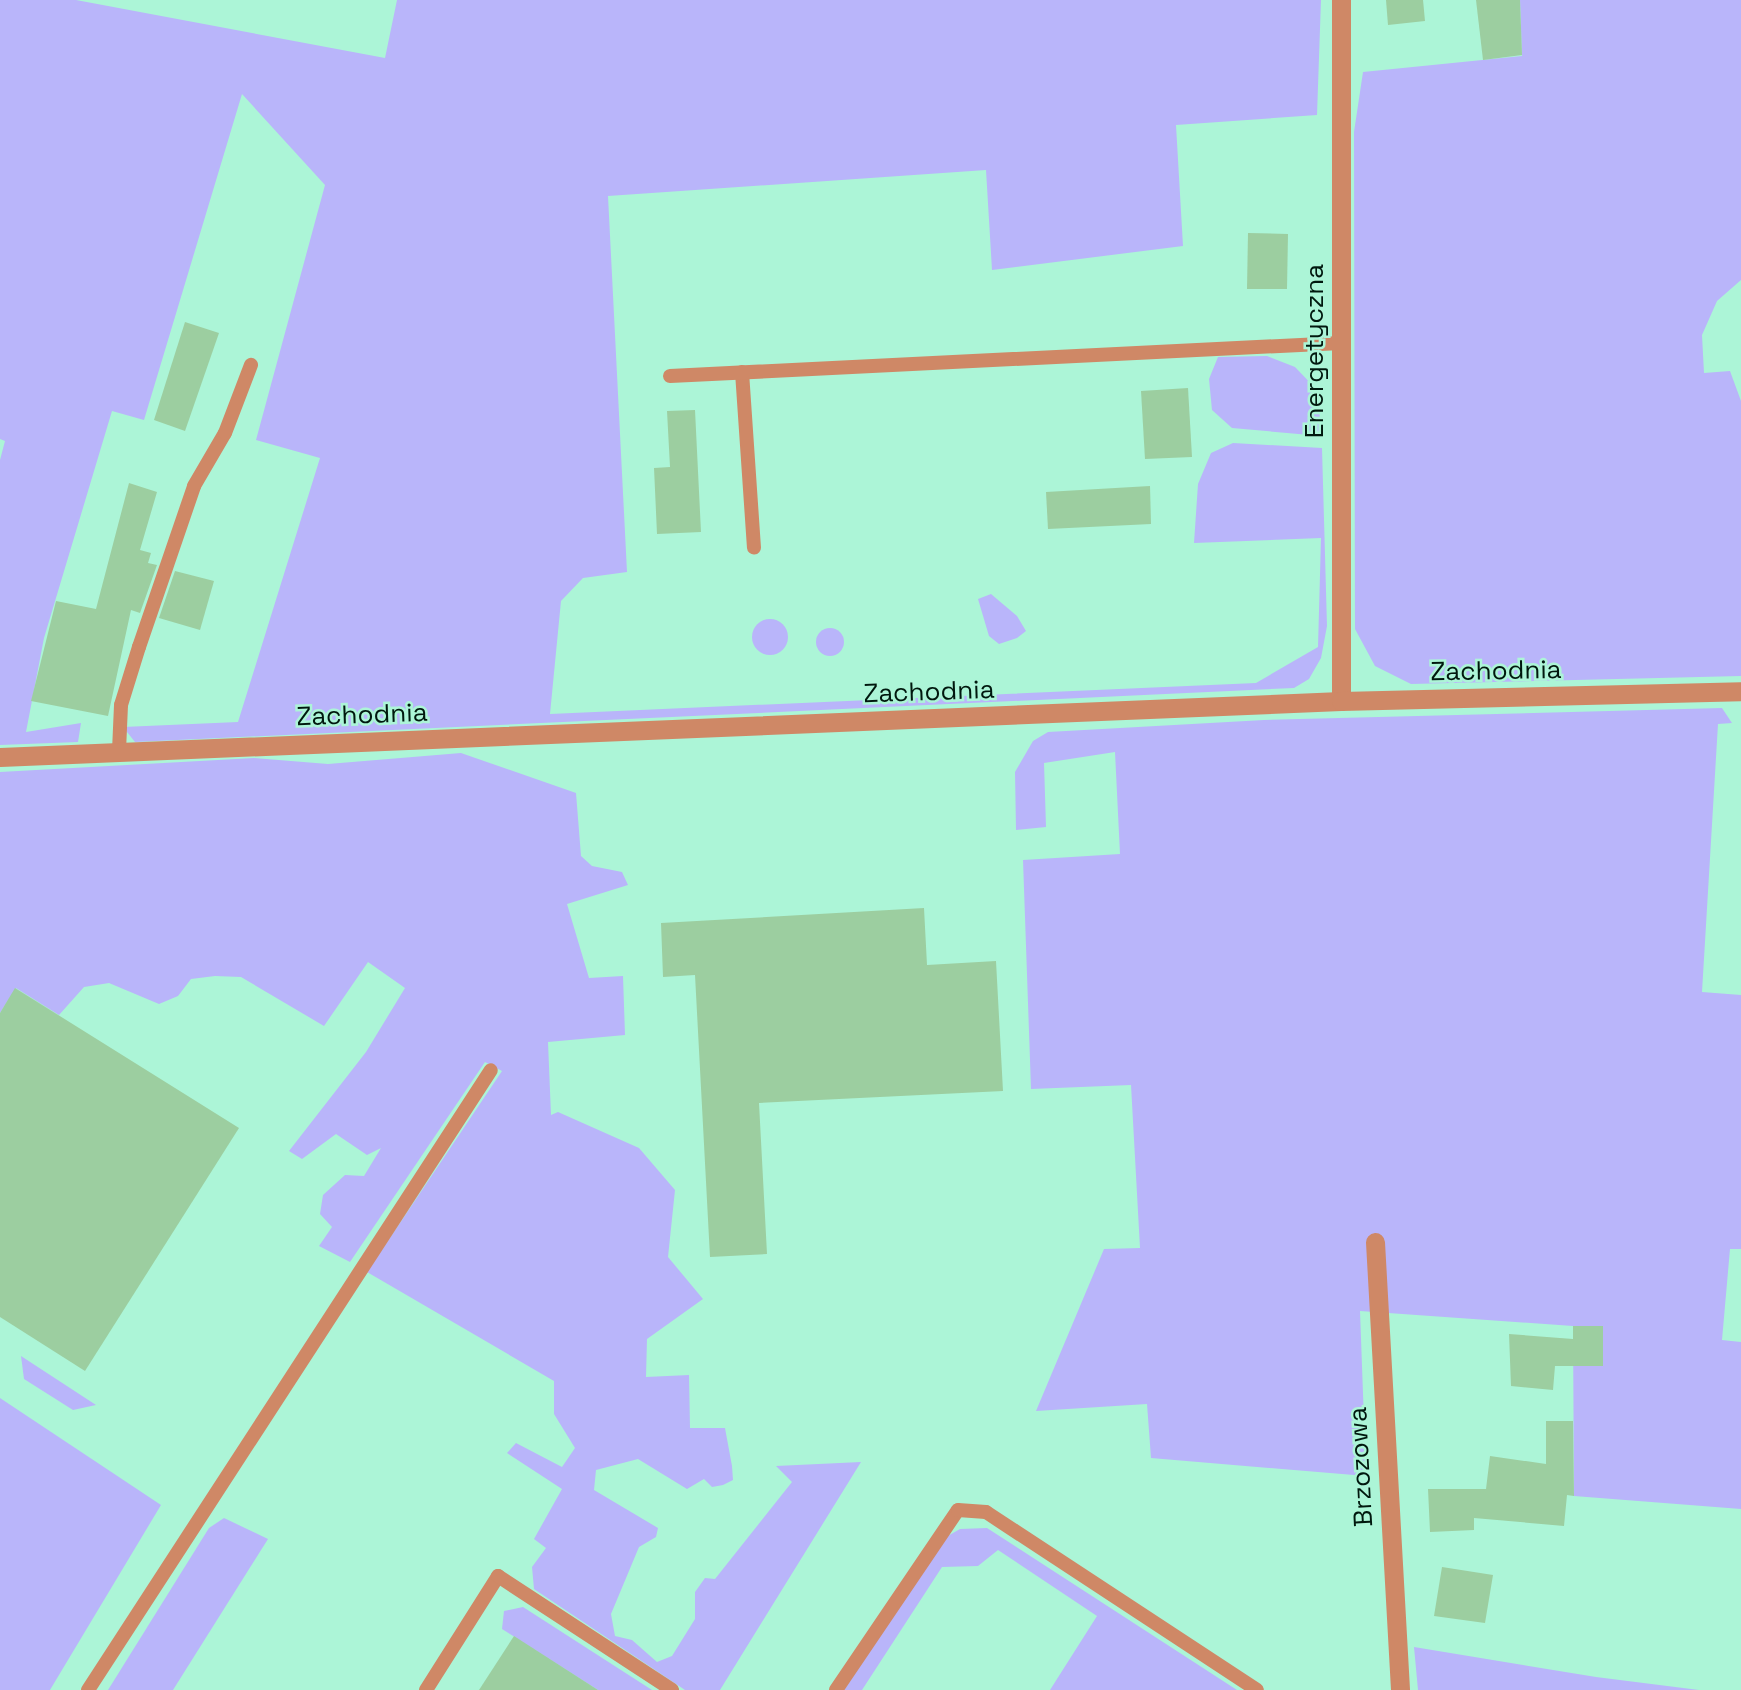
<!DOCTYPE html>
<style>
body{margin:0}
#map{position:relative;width:1741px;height:1690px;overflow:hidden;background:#acf5d7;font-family:"Space Grotesk",sans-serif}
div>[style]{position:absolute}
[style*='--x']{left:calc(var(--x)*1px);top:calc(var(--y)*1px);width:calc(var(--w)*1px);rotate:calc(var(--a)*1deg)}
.green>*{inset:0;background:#b9b5fa}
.round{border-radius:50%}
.building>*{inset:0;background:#9ccea0}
.service>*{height:14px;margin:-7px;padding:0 7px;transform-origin:7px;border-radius:7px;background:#cf8866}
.minor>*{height:19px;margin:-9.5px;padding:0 9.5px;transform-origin:9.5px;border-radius:9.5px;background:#cf8866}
span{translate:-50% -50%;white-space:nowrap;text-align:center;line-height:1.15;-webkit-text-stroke:5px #acf5d7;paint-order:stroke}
.street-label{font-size:26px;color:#00180e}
</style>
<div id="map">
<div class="green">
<div style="clip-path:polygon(0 0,76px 0,385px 58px,397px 0,1321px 0,1317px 115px,1176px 125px,1183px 246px,992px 270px,986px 170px,608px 196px,627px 572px,583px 578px,561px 601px,550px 714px,1256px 683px,1318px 647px,1321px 538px,1194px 543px,1198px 484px,1211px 453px,1233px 443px,1322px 448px,1327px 626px,1321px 658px,1309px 679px,1294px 688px,135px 742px,123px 727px,238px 722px,320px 458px,256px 440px,325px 185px,242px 94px,144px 420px,112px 411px,44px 638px,26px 732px,81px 723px,78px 742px,0 745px,0 460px,5px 441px,0 439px)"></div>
<div style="clip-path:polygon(1520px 0,1741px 0,1741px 280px,1717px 301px,1702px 335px,1704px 373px,1730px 371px,1741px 401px,1741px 676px,1411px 684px,1375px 666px,1355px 629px,1354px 132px,1363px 72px,1522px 56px)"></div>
<div style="clip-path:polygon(1267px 356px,1295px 367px,1318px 391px,1321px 436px,1232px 428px,1212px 410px,1209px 379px,1218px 357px)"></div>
<div style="clip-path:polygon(991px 594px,1017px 616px,1026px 631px,1017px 638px,999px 644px,989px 636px,978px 599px)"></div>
<div class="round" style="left:752px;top:619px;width:36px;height:36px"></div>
<div class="round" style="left:816px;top:628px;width:28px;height:28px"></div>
<div style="clip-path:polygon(1722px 708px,1732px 723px,1718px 724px,1702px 992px,1741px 995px,1741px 1249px,1730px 1249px,1722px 1340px,1741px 1342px,1741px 1509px,1574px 1496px,1573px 1326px,1360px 1311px,1366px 1476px,1151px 1458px,1147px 1404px,1036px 1411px,1104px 1249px,1140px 1248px,1131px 1085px,1031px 1089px,1023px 860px,1120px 854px,1115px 752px,1044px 763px,1046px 827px,1016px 830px,1015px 772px,1033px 741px,1048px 732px,1264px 720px)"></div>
<div style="clip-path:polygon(461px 753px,576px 793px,581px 856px,592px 866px,622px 872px,628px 885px,567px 904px,589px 978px,623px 976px,625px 1035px,548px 1042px,551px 1115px,558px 1112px,639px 1148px,675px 1190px,668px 1257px,703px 1299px,647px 1339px,646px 1377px,689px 1375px,690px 1428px,725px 1428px,732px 1466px,733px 1480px,723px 1485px,712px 1487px,704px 1479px,687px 1489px,638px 1459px,596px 1470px,594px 1490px,658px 1528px,656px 1537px,639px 1547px,611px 1614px,615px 1636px,632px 1640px,657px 1662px,672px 1656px,695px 1619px,695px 1592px,705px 1578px,715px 1579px,792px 1482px,776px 1466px,861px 1462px,720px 1690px,685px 1690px,534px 1589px,532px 1567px,546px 1548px,534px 1539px,562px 1489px,507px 1453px,516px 1443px,562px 1467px,575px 1448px,554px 1414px,554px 1381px,367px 1272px,502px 1071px,485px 1062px,350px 1262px,319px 1246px,332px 1227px,320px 1214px,323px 1195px,345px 1175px,364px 1176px,381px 1148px,367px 1155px,336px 1134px,302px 1159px,289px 1151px,366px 1052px,405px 988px,368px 962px,324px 1026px,241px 977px,215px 976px,191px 979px,178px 996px,159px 1004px,109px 983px,84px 987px,59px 1015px,16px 988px,0 1013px,0 772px,254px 758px,328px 764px)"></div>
<div style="clip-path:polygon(21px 1356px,96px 1405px,73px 1410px,24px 1379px)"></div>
<div style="clip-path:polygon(0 1398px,161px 1505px,50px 1690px,0 1690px)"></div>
<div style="clip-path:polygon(224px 1518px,268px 1539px,173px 1690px,108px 1690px,209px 1528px)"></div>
<div style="clip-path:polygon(987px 1528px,1237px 1690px,1050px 1690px,1097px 1616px,998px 1550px,978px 1566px,942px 1567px,862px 1690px,844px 1690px,946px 1537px,960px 1529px)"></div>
<div style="clip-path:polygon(523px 1607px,652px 1690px,598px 1690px,502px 1629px,504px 1611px)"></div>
<div style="clip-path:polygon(1414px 1647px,1596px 1677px,1699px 1690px,1418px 1690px)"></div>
</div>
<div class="building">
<div style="clip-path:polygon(1386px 0,1423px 0,1425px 21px,1388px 25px)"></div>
<div style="clip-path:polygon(1476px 0,1520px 0,1522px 55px,1483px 60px)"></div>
<div style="clip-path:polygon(1248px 233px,1288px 234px,1287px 289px,1247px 289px)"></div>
<div style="clip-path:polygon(185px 322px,219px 333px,185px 431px,154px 420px)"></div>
<div style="clip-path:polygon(1188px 388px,1192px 457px,1145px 459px,1141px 391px)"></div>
<div style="clip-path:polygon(695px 410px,701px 532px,657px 534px,654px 468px,670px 467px,667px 411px)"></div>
<div style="clip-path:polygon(129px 483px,157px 492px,140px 550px,151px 553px,148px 563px,157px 565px,140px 613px,131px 610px,108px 716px,31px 701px,56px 601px,96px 609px)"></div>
<div style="clip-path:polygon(1150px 486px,1151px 524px,1048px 529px,1046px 492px)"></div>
<div style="clip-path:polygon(175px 571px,214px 581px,200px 630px,159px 618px)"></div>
<div style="clip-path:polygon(924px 908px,927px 965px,996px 961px,1003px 1091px,759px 1103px,767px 1254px,710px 1257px,695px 975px,663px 977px,661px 923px)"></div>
<div style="clip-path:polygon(15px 988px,239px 1128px,85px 1371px,0 1317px,0 1013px)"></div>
<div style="clip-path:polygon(1573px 1326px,1603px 1326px,1603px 1366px,1555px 1366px,1553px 1390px,1511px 1386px,1509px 1334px,1573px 1339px)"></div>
<div style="clip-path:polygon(1546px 1421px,1573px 1421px,1574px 1496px,1567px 1495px,1564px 1526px,1474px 1518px,1474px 1530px,1430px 1532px,1428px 1489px,1486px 1489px,1490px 1456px,1546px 1464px)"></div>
<div style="clip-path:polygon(1442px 1567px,1493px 1575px,1485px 1623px,1434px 1616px)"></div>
<div style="clip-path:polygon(514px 1636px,598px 1690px,479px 1690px)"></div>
</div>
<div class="service">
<div style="--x:742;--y:372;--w:176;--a:86.1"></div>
<div style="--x:670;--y:376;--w:672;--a:-2.82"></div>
<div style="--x:119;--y:751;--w:46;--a:-87.5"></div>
<div style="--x:121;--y:705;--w:61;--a:-72.8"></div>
<div style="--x:139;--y:647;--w:170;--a:-71.1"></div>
<div style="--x:194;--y:486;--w:61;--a:-59.7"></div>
<div style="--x:225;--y:433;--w:73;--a:-69.1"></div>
<div style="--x:88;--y:1690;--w:739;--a:-56.98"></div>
<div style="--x:426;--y:1690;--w:135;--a:-57.7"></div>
<div style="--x:498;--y:1576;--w:208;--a:33.2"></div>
<div style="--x:836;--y:1690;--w:217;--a:-55.9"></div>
<div style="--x:958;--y:1510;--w:28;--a:4"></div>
<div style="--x:986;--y:1512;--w:324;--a:33.3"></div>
</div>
<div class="minor">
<div style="--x:1341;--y:701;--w:701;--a:-90"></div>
<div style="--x:0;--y:757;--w:1342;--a:-2.39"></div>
<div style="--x:1341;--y:701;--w:400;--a:-1.4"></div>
<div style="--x:1375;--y:1242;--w:449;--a:86.8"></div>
</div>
<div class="street-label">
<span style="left:1315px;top:351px;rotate:-90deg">Energetyczna</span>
<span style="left:1496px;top:671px;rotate:-1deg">Zachodnia</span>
<span style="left:929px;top:692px;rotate:-2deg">Zachodnia</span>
<span style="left:362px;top:715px;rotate:-2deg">Zachodnia</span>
<span style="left:1361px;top:1467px;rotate:-93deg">Brzozowa</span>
</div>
</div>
